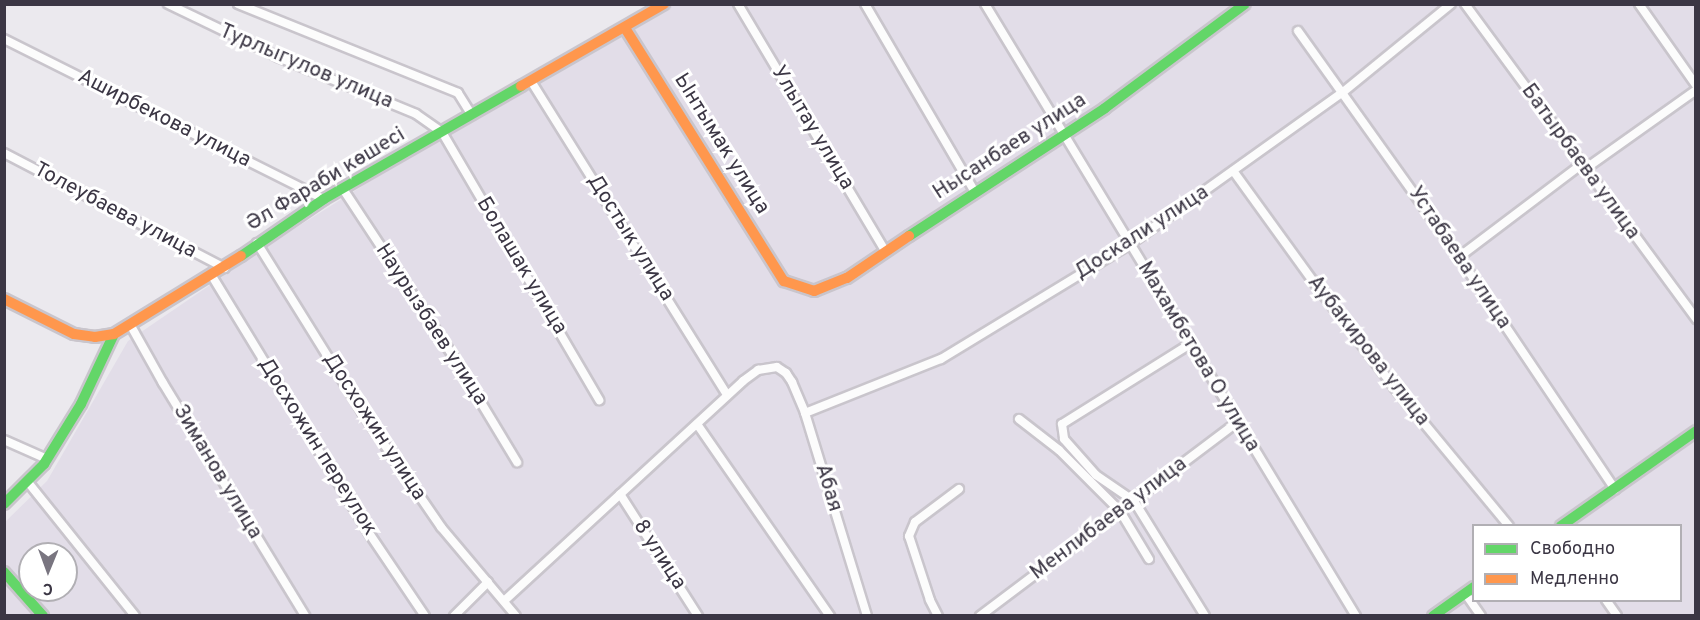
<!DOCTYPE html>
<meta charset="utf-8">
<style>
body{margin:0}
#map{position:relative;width:1700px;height:620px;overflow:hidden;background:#ebe9ee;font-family:Overpass,sans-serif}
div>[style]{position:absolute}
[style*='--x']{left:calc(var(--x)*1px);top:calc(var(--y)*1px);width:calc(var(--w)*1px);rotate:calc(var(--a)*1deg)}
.residential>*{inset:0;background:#e2dde8}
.roads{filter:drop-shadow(2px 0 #c9c5cc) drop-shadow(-2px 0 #c9c5cc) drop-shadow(0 2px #c9c5cc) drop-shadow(0 -2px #c9c5cc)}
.street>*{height:8px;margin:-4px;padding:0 4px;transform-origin:4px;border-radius:4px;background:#fcfcfc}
.fast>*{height:10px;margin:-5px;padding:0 5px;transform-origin:5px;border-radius:5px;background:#63d668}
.slow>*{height:10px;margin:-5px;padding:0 5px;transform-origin:5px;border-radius:5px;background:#ff974d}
span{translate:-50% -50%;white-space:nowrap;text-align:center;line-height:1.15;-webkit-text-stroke:6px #fff;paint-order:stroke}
.street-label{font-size:21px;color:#3b3644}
.frame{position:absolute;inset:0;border:6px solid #3b3644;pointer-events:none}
.legend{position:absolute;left:1472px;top:524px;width:210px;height:78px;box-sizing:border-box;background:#fff;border:2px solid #b1afb4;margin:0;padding:8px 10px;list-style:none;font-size:18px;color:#3b3644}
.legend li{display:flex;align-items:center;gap:12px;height:30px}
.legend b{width:30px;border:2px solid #b1afb4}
.north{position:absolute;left:18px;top:542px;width:60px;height:60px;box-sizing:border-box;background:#fff;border:2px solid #b1afb4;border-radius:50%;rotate:181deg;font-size:16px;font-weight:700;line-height:24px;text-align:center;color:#3b3644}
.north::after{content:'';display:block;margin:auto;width:21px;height:27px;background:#797580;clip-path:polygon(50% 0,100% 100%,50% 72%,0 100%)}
</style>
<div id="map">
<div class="residential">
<div style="clip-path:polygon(evenodd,674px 5px,1695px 5px,1695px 615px,5px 616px,5px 522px,47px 481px,128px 341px,270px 244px,458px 126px,674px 5px,1474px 526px,1680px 526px,1680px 600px,1474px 600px,1474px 526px,674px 5px,30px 554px,66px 554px,66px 590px,30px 590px,30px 554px)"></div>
</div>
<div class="roads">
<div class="street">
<div style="--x:168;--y:4;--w:122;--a:25.7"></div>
<div style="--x:278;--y:57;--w:149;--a:22.4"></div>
<div style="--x:416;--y:114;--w:32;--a:35"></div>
<div style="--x:442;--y:132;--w:311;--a:59.6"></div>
<div style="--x:238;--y:4;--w:237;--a:22"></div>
<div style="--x:458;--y:93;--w:26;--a:58"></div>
<div style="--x:738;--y:4;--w:289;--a:59.2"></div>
<div style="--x:865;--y:4;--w:218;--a:59.7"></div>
<div style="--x:985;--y:4;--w:716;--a:58.78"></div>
<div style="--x:1465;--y:4;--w:391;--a:53.7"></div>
<div style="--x:1639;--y:4;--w:99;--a:54.9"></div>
<div style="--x:1298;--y:31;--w:277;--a:54.5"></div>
<div style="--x:1459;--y:257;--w:280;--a:56.1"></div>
<div style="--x:4;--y:39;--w:358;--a:26.6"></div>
<div style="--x:531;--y:81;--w:370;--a:58"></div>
<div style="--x:4;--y:153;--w:249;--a:27.5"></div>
<div style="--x:1585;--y:169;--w:136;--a:-35.4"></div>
<div style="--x:1234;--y:172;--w:135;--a:54.1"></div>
<div style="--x:1313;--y:281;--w:133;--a:52.6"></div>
<div style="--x:1394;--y:387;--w:180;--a:50.4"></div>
<div style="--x:343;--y:189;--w:194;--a:56.6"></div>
<div style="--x:450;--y:351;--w:130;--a:58.9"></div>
<div style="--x:257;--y:243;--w:199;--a:58.1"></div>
<div style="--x:362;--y:412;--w:140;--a:55.5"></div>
<div style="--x:441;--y:527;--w:116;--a:49.9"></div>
<div style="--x:1459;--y:257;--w:154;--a:-37.1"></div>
<div style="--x:212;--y:276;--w:301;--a:58.6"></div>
<div style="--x:369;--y:533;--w:100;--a:56"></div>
<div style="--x:131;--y:326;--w:65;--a:60.7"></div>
<div style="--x:163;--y:383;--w:273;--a:58.6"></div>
<div style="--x:1190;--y:344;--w:151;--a:148"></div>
<div style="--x:1062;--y:424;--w:15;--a:82"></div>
<div style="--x:1064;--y:439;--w:48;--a:48.4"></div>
<div style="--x:1096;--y:475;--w:46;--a:34.4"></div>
<div style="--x:1134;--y:501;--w:135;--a:58.3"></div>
<div style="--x:805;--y:413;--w:146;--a:-21.7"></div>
<div style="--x:941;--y:359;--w:221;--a:-31.3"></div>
<div style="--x:1130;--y:244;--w:262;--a:-35.5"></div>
<div style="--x:1343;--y:92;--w:139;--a:-39.2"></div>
<div style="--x:1019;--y:419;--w:51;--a:37.8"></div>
<div style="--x:1059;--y:450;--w:86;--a:45"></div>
<div style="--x:1120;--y:511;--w:56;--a:58.9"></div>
<div style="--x:697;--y:424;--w:234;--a:55.3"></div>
<div style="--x:4;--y:440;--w:47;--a:23.8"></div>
<div style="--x:27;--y:481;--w:173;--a:51.3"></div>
<div style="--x:620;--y:494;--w:145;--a:57.4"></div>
<div style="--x:1465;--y:593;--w:28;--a:55"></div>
<div style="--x:1606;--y:600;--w:19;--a:55"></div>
<div style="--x:504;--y:601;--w:325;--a:-42.6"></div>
<div style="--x:743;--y:381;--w:19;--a:-36"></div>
<div style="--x:758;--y:370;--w:19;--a:-9"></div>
<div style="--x:777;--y:367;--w:11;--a:34"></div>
<div style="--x:786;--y:373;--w:11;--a:56"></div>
<div style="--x:792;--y:382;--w:34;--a:67"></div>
<div style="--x:805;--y:413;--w:212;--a:73"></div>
<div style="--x:454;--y:616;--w:48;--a:-45"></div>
<div style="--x:938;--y:616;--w:18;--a:-117"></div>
<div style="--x:930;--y:600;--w:67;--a:-108.2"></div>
<div style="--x:909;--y:536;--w:15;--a:-67"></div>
<div style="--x:915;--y:522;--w:55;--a:-36.9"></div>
<div style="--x:980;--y:616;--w:322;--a:-37"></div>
</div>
<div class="fast">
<div style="--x:909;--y:236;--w:234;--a:-33.1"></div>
<div style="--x:1105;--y:108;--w:174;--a:-36.6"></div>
<div style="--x:241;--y:256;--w:101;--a:-34.5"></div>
<div style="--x:324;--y:199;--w:227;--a:-29.8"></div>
<div style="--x:4;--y:504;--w:57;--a:-45"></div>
<div style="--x:44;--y:464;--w:70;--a:-58.3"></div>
<div style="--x:81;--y:404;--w:77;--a:-64.8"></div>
<div style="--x:1561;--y:526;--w:165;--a:-35.1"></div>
<div style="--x:4;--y:572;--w:59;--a:48.4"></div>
<div style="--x:1433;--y:616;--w:50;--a:-35.3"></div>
</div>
<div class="slow">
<div style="--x:625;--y:28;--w:299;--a:57.9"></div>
<div style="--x:784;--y:281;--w:32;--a:18"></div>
<div style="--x:814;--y:291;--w:35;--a:-22"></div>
<div style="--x:847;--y:278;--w:75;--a:-34.1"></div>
<div style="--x:521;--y:86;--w:165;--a:-29.8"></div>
<div style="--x:4;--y:299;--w:78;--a:26.6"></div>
<div style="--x:74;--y:334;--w:21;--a:8"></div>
<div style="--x:95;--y:337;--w:19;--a:-9"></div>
<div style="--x:114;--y:334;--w:149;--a:-31.6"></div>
</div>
</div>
<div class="street-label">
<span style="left:306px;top:67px;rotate:23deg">Турлыгулов улица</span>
<span style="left:164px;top:119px;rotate:27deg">Аширбекова улица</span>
<span style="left:812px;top:128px;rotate:59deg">Улытау улица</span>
<span style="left:721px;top:144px;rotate:58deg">Ынтымак улица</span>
<span style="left:1010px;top:147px;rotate:-33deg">Нысанбаев улица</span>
<span style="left:1580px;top:162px;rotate:54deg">Батырбаева улица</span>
<span style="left:326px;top:180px;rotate:-31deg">Әл Фараби көшесі</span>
<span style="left:115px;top:211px;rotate:28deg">Толеубаева улица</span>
<span style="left:1142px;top:233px;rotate:-33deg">Доскали улица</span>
<span style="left:630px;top:238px;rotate:58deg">Достык улица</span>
<span style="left:1459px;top:258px;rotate:56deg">Устабаева улица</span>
<span style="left:521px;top:266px;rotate:59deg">Болашак улица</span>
<span style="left:431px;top:325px;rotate:57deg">Наурызбаев улица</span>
<span style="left:1368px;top:351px;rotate:52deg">Аубакирова улица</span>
<span style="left:1198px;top:357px;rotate:59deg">Махамбетова О улица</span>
<span style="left:374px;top:427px;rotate:57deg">Досхожин улица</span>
<span style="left:317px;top:447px;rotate:58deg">Досхожин переулок</span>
<span style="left:217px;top:472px;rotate:59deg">Зиманов улица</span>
<span style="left:828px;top:488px;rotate:73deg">Абая</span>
<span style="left:1109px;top:519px;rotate:-37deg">Менлибаева улица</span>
<span style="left:659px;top:555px;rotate:57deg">8 улица</span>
</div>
<div class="frame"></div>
<ul class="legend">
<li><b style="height:8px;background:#63d668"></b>Свободно</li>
<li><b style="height:8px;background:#ff974d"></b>Медленно</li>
</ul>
<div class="north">С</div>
</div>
